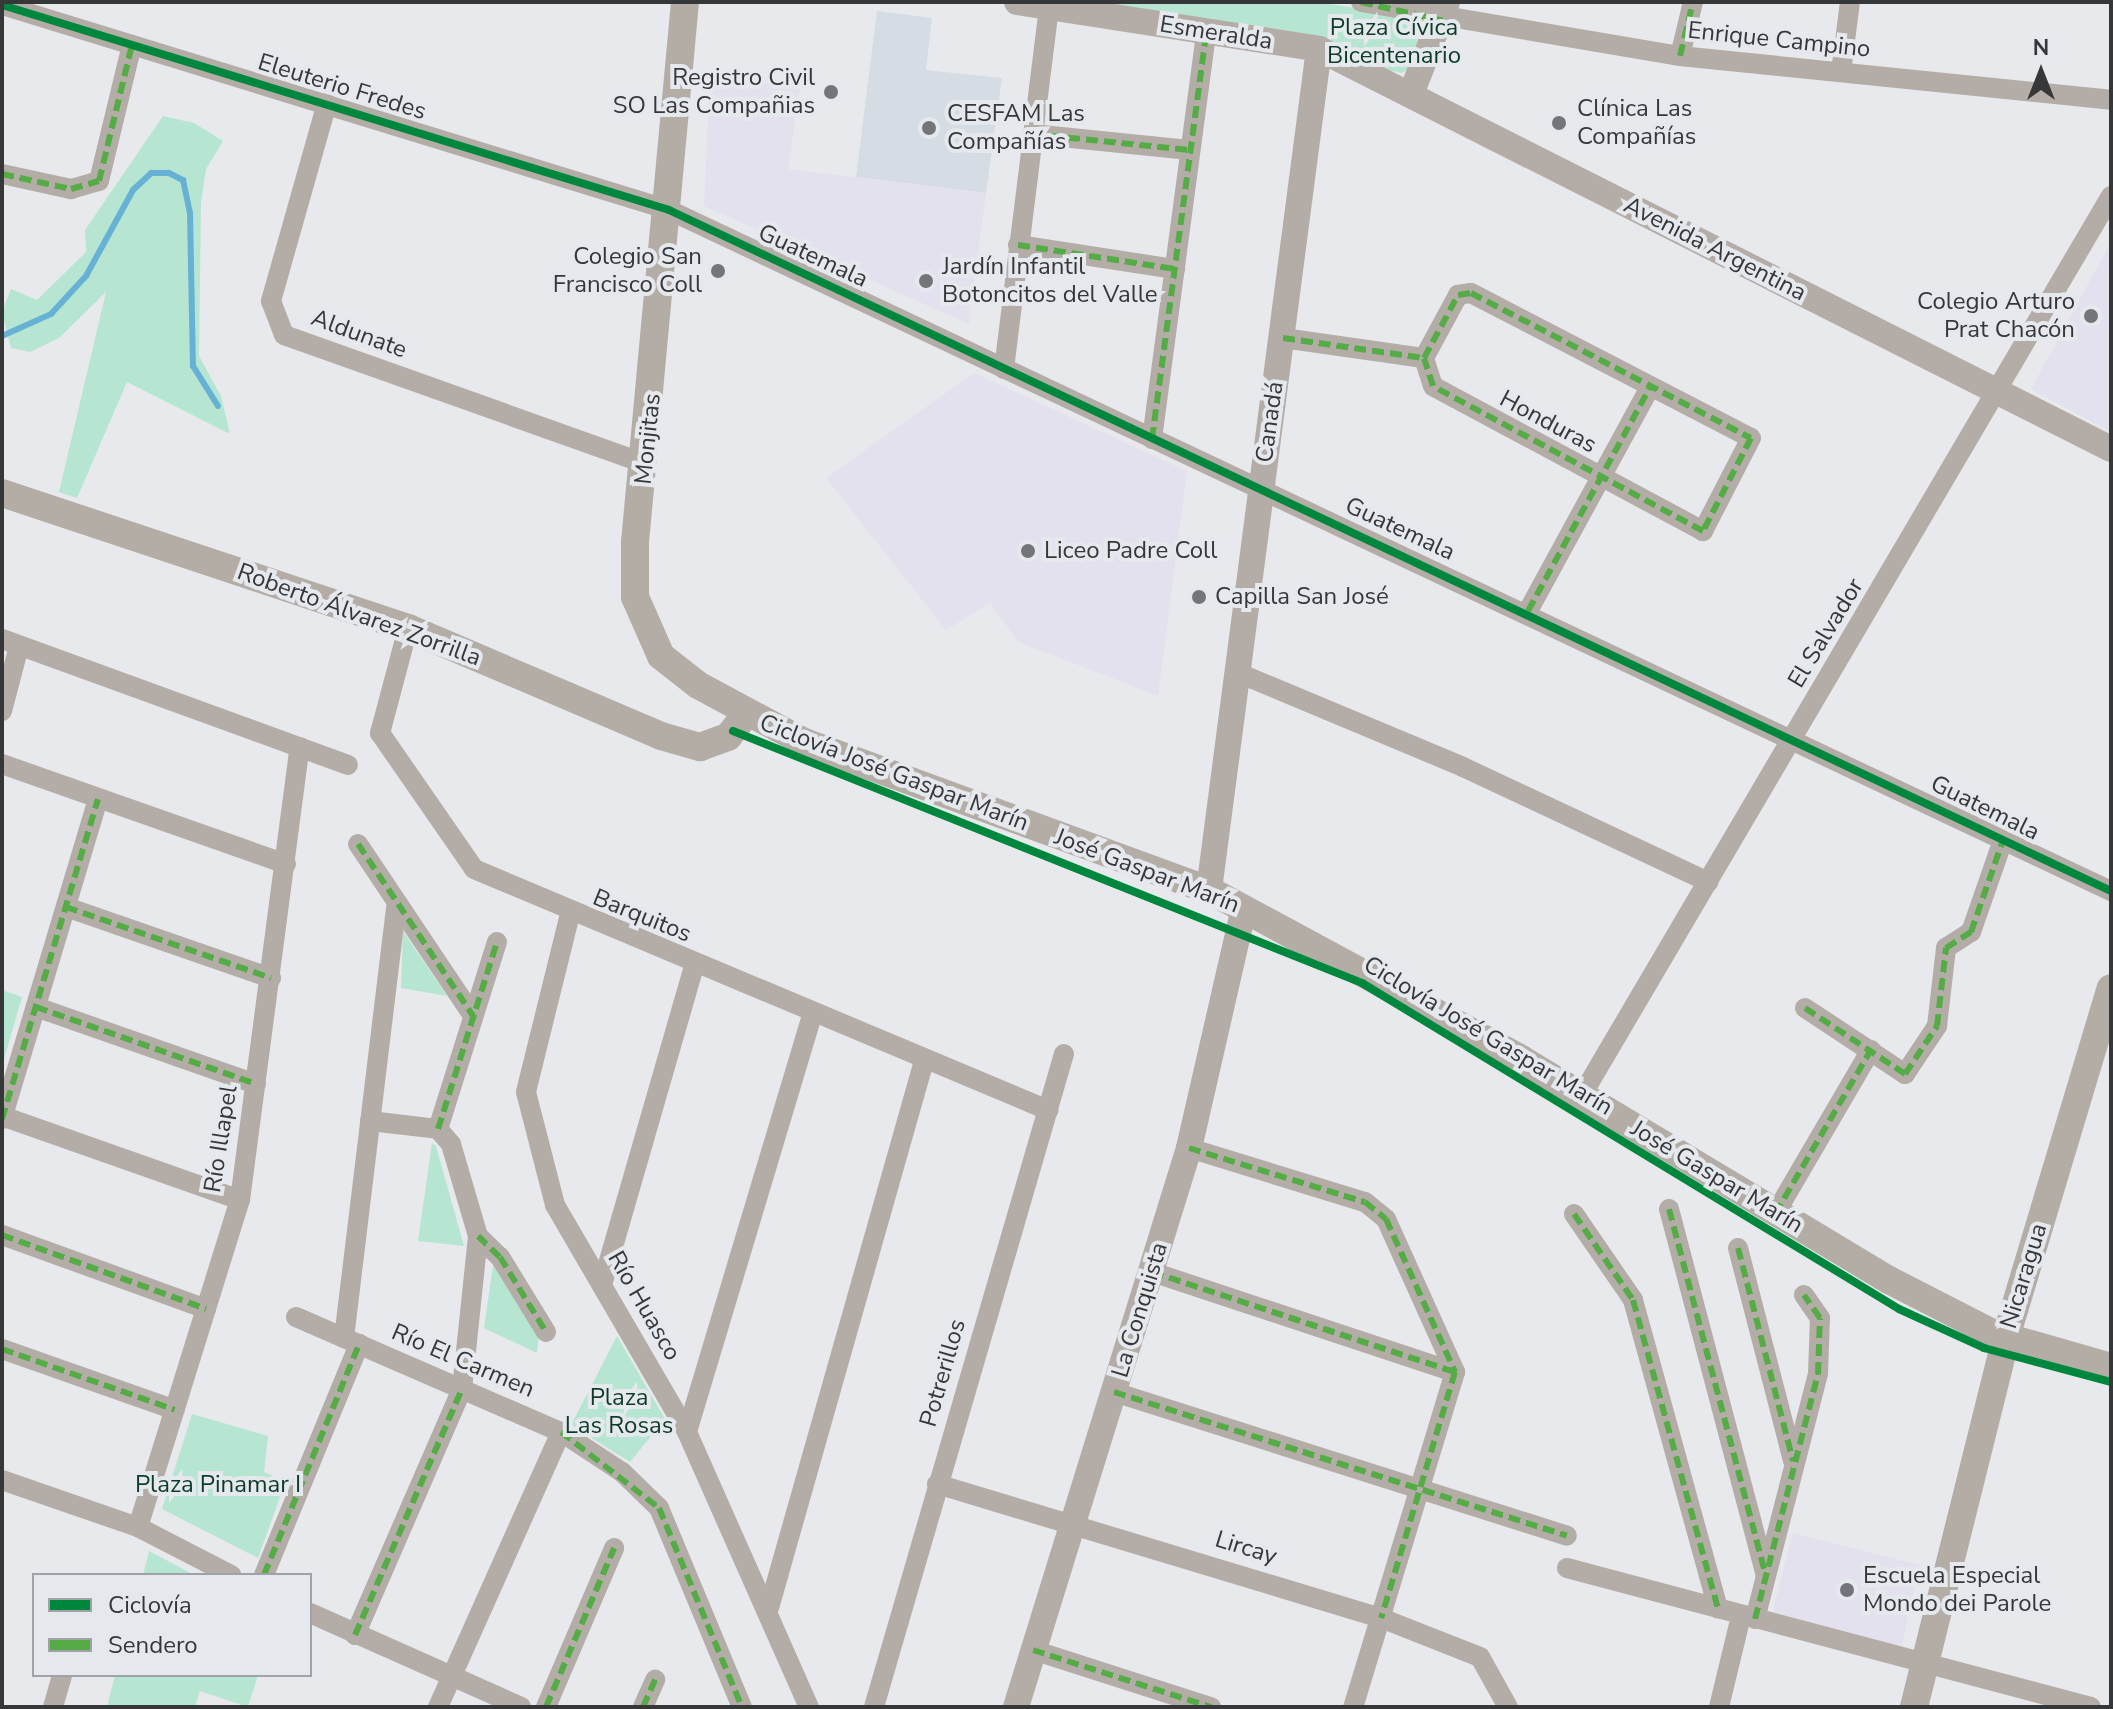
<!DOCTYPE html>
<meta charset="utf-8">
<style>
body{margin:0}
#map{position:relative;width:2113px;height:1709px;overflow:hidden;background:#e7e9ec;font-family:"Nunito Sans",sans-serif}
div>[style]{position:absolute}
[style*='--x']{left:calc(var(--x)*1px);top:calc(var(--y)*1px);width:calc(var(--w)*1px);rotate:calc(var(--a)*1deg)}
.built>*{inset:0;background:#d6dce4}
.industrial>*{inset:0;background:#e4e1ee}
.green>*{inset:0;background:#b6e6d1}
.stream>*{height:6px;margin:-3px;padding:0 3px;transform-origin:3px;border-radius:3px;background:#67b2d4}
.minor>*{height:20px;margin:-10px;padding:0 10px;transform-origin:10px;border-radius:10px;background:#b4ada7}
.tertiary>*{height:26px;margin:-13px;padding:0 13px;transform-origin:13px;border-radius:13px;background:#b4ada7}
.secondary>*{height:28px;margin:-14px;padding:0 14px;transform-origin:14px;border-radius:14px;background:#b3ada6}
.quiet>*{height:6px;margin-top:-3px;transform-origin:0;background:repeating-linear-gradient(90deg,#55ac46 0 12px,transparent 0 18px)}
.cycleway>*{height:8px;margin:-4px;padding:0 4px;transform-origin:4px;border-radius:4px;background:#00873e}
.dots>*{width:22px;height:22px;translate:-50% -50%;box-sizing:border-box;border:4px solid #e5e9ee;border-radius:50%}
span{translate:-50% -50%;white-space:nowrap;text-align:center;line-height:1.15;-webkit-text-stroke:8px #e5e9ee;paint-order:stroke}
.park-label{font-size:24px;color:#0e3b29}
.street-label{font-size:24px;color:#363739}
.poi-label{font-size:24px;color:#363739}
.right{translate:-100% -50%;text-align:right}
.left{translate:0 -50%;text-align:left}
.frame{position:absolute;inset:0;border:4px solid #363739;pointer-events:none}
.legend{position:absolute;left:32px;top:1573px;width:280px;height:104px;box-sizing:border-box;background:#e5e9ee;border:2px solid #9fa2a6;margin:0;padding:10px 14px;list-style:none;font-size:24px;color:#363739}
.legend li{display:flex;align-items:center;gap:16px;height:40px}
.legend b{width:40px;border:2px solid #9fa2a6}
.north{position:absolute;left:2001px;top:32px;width:80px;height:80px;-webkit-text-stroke:6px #e5e9ee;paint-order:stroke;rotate:0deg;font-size:22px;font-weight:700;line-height:32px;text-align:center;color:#363739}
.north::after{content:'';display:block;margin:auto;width:28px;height:36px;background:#363739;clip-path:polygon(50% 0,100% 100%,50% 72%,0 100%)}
</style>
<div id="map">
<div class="built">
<div style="clip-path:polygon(877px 11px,932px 18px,926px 70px,1002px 78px,986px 193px,856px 177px)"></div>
</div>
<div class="industrial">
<div style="clip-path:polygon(710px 76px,800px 88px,788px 169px,986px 193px,969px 324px,704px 206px)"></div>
<div style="clip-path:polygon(2111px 242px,2111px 432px,2031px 389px)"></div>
<div style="clip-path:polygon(974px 373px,1187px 471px,1158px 696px,1019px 642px,990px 603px,946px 630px,826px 478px)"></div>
<div style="clip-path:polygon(1793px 1533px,1920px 1565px,1901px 1648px,1772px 1614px)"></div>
</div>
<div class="green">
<div style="clip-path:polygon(1072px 2px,1315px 2px,1426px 18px,1419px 62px,1402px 73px)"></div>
<div style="clip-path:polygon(163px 116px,194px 123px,223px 141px,206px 169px,201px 203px,199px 356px,221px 396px,230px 434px,127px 382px,77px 498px,59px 492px,106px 292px,59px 338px,30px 352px,11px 348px,2px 312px,11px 289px,37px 300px,86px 252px,85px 230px)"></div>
<div style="clip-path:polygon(403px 931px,447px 996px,401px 988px)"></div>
<div style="clip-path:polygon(2px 990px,22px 997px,2px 1066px)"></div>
<div style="clip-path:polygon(432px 1143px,436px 1146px,464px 1246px,418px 1241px)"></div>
<div style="clip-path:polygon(494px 1259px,539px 1333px,537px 1353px,484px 1328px)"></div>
<div style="clip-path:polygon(617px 1336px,665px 1419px,630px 1462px,571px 1425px)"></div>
<div style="clip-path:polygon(192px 1414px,268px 1436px,264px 1472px,286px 1481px,258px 1558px,162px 1509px)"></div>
<div style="clip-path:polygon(149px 1551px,183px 1569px,194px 1575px,143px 1575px)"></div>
<div style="clip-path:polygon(115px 1675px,258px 1675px,248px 1707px,200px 1691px,195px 1707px,107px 1707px)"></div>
</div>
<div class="stream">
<div style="--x:2;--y:336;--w:54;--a:-24.2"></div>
<div style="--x:51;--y:314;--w:52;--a:-47.4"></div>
<div style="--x:86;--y:276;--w:98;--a:-61.3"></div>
<div style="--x:133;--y:190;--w:25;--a:-43"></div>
<div style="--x:151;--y:173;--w:18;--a:0"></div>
<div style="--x:169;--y:173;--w:16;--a:27"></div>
<div style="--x:183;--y:180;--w:34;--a:78"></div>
<div style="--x:190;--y:213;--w:153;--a:88.9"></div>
<div style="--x:193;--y:366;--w:47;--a:58"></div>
</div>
<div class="minor">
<div style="--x:1361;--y:2;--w:324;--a:9.6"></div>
<div style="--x:1680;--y:56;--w:433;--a:5.8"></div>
<div style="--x:2;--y:5;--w:698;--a:17.08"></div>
<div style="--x:669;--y:210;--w:1595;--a:25.28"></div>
<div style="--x:1680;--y:56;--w:56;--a:-76.5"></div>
<div style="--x:1841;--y:72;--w:71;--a:-82.7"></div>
<div style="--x:327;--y:103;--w:206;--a:105.8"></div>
<div style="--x:271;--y:301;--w:36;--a:69"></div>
<div style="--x:284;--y:335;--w:384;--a:19.6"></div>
<div style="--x:1032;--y:134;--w:158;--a:5.8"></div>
<div style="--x:2;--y:174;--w:71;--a:12.3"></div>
<div style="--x:71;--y:189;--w:29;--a:-16"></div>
<div style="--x:99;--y:181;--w:140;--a:-76.4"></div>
<div style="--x:1018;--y:245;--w:159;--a:8.7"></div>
<div style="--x:1471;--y:293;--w:315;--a:27.4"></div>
<div style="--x:1751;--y:438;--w:105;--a:117.3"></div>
<div style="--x:1703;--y:531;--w:306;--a:-151.8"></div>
<div style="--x:1433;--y:386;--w:29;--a:-108"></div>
<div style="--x:1424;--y:358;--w:72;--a:-61.6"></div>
<div style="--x:1458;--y:295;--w:13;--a:-9"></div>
<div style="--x:1283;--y:338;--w:142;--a:8.1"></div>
<div style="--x:1004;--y:369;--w:370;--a:-82.9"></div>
<div style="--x:1152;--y:439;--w:411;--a:-82.4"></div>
<div style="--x:1528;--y:611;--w:255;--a:-61.4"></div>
<div style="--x:408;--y:628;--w:109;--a:104.9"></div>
<div style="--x:380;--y:733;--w:165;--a:55.3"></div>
<div style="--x:474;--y:869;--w:623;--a:22.78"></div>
<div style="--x:2;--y:639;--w:368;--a:20"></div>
<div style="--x:1241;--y:674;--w:241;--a:22.7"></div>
<div style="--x:1463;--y:767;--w:271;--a:25.1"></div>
<div style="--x:2;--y:711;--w:67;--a:-75.3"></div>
<div style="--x:2;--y:764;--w:301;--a:19.4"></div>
<div style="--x:358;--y:844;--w:207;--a:56.2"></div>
<div style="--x:66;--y:907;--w:217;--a:19.1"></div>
<div style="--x:570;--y:914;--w:183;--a:103.9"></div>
<div style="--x:526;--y:1092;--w:117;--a:75.6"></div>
<div style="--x:555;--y:1205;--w:263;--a:59.8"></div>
<div style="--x:687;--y:1432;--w:301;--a:66.1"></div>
<div style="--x:36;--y:1007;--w:233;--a:19.3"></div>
<div style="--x:1805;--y:1008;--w:120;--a:33.4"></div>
<div style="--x:1905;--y:1074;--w:58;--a:-56.3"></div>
<div style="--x:1937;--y:1026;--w:79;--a:-83.4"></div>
<div style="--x:1946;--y:948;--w:30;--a:-33"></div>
<div style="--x:1971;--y:932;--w:97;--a:-70.8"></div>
<div style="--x:1582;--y:1095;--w:1043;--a:-59.53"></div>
<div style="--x:2;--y:1116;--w:252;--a:19.4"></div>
<div style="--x:2;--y:1119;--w:334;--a:-73.3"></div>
<div style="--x:370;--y:1121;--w:68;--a:6.7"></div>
<div style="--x:438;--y:1129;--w:196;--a:-72.5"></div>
<div style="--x:1189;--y:1148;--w:184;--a:17.1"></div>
<div style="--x:1365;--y:1202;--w:27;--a:39"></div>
<div style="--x:1386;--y:1219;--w:168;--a:65.7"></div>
<div style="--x:1455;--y:1372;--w:350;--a:106.9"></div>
<div style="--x:1669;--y:1209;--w:379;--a:75.2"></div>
<div style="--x:1574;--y:1214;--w:104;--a:55.5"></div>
<div style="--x:1633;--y:1300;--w:320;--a:74.6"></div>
<div style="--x:1775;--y:1214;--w:190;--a:-59.7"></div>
<div style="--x:2;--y:1235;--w:217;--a:19.9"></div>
<div style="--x:478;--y:1236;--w:30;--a:44"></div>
<div style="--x:500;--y:1257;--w:88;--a:58.5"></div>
<div style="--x:1738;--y:1248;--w:220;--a:75.5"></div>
<div style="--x:1152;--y:1272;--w:319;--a:18.3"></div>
<div style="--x:602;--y:1285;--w:332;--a:-73.9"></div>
<div style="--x:296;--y:1317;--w:289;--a:23.5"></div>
<div style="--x:561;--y:1432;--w:73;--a:33.3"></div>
<div style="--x:622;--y:1472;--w:52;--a:44.2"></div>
<div style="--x:659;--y:1508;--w:216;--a:67.4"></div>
<div style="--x:344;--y:1338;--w:438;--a:-83.1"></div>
<div style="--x:2;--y:1349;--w:183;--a:19.4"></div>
<div style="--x:1114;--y:1392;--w:475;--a:17.6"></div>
<div style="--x:687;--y:1432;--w:435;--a:-73.3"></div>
<div style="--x:2;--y:1480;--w:144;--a:19.1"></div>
<div style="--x:138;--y:1527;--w:105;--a:27.3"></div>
<div style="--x:937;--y:1484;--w:464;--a:16.8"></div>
<div style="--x:1381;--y:1618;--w:106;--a:21.5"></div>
<div style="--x:1480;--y:1657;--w:57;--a:60.8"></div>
<div style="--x:138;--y:1527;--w:343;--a:-72.7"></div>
<div style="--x:240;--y:1200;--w:457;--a:-82.5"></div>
<div style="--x:1567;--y:1568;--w:542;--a:14.86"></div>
<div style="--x:264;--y:1575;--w:250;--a:-67.6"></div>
<div style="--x:769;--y:1608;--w:569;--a:-74.18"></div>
<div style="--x:310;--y:1613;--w:231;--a:24"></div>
<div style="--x:1755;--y:1619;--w:253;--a:-75.6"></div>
<div style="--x:1818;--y:1374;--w:56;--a:-88"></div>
<div style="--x:1820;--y:1318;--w:28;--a:-125"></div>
<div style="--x:355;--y:1635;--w:268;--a:-66.5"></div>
<div style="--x:462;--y:1389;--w:154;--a:-84"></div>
<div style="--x:478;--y:1236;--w:96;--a:-106.4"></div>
<div style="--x:451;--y:1144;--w:20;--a:-131"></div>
<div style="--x:1033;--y:1650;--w:187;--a:17.8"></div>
<div style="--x:53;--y:1707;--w:33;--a:-74"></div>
<div style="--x:438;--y:1707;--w:301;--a:-65.9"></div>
<div style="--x:546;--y:1707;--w:173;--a:-66.8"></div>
<div style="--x:643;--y:1707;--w:30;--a:-66"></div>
<div style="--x:874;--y:1707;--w:680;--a:-73.78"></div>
<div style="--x:1719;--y:1707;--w:94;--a:-76.4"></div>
</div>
<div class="tertiary">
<div style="--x:1017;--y:2;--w:306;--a:8.8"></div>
<div style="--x:1319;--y:49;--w:887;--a:26.8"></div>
<div style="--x:1411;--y:94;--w:99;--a:-68.6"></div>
<div style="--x:1209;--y:890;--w:848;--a:-82.55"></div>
<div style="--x:1016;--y:1707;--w:585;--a:-72.8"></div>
<div style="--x:1189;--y:1148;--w:246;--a:-77.1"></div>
</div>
<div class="secondary">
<div style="--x:685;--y:2;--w:542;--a:95.29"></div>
<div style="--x:635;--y:542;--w:55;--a:90"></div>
<div style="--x:635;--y:597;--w:64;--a:66.2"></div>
<div style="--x:661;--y:656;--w:47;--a:38.1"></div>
<div style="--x:698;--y:685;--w:120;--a:28.3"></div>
<div style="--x:804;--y:742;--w:431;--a:20.1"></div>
<div style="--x:1209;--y:890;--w:355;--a:28.4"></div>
<div style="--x:1521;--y:1059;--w:429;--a:31"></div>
<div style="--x:1889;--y:1280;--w:116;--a:27.2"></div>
<div style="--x:1992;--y:1333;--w:124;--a:15.9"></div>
<div style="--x:2;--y:493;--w:428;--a:18.4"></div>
<div style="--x:408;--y:628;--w:275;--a:23.1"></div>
<div style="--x:661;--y:736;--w:41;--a:15.8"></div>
<div style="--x:700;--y:747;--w:30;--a:-20"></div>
<div style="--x:728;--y:737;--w:29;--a:-52"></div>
<div style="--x:1914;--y:1707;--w:381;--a:-76"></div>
<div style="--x:2006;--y:1337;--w:364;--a:-73.3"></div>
</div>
<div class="quiet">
<div style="--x:1361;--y:2;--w:85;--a:12.9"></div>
<div style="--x:1680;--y:56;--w:56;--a:-76.5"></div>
<div style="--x:1032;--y:134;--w:158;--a:5.8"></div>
<div style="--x:2;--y:174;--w:71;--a:12.3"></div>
<div style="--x:71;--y:189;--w:29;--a:-16"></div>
<div style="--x:99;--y:181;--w:140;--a:-76.4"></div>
<div style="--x:1018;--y:245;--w:159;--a:8.7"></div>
<div style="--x:1471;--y:293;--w:315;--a:27.4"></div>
<div style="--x:1751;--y:438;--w:105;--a:117.3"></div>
<div style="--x:1703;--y:531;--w:306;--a:-151.8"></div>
<div style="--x:1433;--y:386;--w:29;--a:-108"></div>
<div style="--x:1424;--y:358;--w:72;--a:-61.6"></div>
<div style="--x:1458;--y:295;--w:13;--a:-9"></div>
<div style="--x:1283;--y:338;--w:142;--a:8.1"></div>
<div style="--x:1152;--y:439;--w:411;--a:-82.4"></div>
<div style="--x:1528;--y:611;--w:255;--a:-61.4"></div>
<div style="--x:358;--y:844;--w:207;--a:56.2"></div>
<div style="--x:66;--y:907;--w:217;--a:19.1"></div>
<div style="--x:36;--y:1007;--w:233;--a:19.3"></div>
<div style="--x:1805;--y:1008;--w:120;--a:33.4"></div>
<div style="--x:1905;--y:1074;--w:58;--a:-56.3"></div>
<div style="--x:1937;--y:1026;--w:79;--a:-83.4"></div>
<div style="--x:1946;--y:948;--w:30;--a:-33"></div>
<div style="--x:1971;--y:932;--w:97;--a:-70.8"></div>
<div style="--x:2;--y:1119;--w:334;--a:-73.3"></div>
<div style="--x:438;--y:1129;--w:196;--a:-72.5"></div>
<div style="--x:1189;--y:1148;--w:184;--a:17.1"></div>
<div style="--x:1365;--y:1202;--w:27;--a:39"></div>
<div style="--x:1386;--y:1219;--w:168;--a:65.7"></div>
<div style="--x:1455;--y:1372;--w:257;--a:106.7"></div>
<div style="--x:1669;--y:1209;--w:379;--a:75.2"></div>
<div style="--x:1574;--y:1214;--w:104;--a:55.5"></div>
<div style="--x:1633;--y:1300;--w:320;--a:74.6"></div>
<div style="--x:1775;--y:1214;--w:190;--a:-59.7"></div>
<div style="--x:2;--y:1235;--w:217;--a:19.9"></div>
<div style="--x:478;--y:1236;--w:30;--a:44"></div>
<div style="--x:500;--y:1257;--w:88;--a:58.5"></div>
<div style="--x:1738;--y:1248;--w:220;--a:75.5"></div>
<div style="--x:1152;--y:1272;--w:319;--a:18.3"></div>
<div style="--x:2;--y:1349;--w:183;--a:19.4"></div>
<div style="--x:1114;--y:1392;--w:475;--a:17.6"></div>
<div style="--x:561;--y:1432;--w:124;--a:37.8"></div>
<div style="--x:659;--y:1508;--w:216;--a:67.4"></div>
<div style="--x:264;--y:1575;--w:250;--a:-67.6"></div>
<div style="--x:1755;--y:1619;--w:253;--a:-75.6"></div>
<div style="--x:1818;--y:1374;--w:56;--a:-88"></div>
<div style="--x:1820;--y:1318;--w:28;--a:-125"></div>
<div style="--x:355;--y:1635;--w:268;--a:-66.5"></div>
<div style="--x:1033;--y:1650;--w:187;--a:17.8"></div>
<div style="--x:546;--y:1707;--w:173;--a:-66.8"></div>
<div style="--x:643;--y:1707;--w:30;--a:-66"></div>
</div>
<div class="cycleway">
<div style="--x:2;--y:5;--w:698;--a:17.08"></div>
<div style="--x:669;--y:210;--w:1595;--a:25.28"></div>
<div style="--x:733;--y:731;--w:678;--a:21.83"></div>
<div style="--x:1362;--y:983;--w:628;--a:31.26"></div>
<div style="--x:1899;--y:1309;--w:94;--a:24.6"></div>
<div style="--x:1984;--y:1348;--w:131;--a:15"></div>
</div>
<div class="dots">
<div style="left:831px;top:92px;background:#747578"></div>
<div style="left:1559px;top:123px;background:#747578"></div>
<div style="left:929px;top:128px;background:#747578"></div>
<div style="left:718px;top:271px;background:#747578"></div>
<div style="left:926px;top:281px;background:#747578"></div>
<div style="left:2091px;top:316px;background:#747578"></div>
<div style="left:1028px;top:551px;background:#747578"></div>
<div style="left:1199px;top:597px;background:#747578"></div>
<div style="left:1847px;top:1590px;background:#747578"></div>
</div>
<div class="park-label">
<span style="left:1394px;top:42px">Plaza Cívica<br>Bicentenario</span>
<span style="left:619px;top:1412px">Plaza<br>Las Rosas</span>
<span style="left:218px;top:1485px">Plaza Pinamar I</span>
</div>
<div class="street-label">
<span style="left:1216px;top:33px;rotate:9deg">Esmeralda</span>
<span style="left:1779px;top:40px;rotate:6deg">Enrique Campino</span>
<span style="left:342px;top:87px;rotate:17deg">Eleuterio Fredes</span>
<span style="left:1715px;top:249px;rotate:27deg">Avenida Argentina</span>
<span style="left:813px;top:256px;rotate:25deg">Guatemala</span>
<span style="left:359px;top:334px;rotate:20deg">Aldunate</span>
<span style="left:1270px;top:422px;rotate:-82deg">Canadá</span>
<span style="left:1548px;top:422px;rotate:28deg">Honduras</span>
<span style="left:648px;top:439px;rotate:-84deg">Monjitas</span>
<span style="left:1400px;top:529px;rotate:25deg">Guatemala</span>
<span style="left:359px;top:615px;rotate:20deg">Roberto Álvarez Zorrilla</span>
<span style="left:1826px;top:633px;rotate:-59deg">El Salvador</span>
<span style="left:894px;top:773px;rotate:21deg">Ciclovía José Gaspar Marín</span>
<span style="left:1985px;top:808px;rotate:26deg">Guatemala</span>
<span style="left:1147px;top:871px;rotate:21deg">José Gaspar Marín</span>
<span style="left:642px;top:916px;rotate:22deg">Barquitos</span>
<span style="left:1488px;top:1036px;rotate:31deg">Ciclovía José Gaspar Marín</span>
<span style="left:221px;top:1139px;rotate:-81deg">Río Illapel</span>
<span style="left:1717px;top:1177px;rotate:31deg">José Gaspar Marín</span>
<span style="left:2024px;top:1276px;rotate:-73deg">Nicaragua</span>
<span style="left:644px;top:1306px;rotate:60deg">Río Huasco</span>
<span style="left:1140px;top:1310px;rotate:-73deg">La Conquista</span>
<span style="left:463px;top:1361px;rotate:23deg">Río El Carmen</span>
<span style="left:943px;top:1373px;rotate:-74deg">Potrerillos</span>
<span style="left:1246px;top:1548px;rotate:17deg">Lircay</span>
</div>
<div class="poi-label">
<span class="right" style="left:815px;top:92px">Registro Civil<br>SO Las Compañias</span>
<span class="left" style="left:1577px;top:123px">Clínica Las<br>Compañías</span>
<span class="left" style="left:947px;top:128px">CESFAM Las<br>Compañías</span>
<span class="right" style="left:702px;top:271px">Colegio San<br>Francisco Coll</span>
<span class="left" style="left:942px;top:281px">Jardín Infantil<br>Botoncitos del Valle</span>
<span class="right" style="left:2075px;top:316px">Colegio Arturo<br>Prat Chacón</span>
<span class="left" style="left:1044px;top:551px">Liceo Padre Coll</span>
<span class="left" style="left:1215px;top:597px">Capilla San José</span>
<span class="left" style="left:1863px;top:1590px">Escuela Especial<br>Mondo dei Parole</span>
</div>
<div class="frame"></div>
<ul class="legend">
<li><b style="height:10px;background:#00873e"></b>Ciclovía</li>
<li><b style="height:10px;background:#55ac46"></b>Sendero</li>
</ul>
<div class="north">N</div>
</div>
